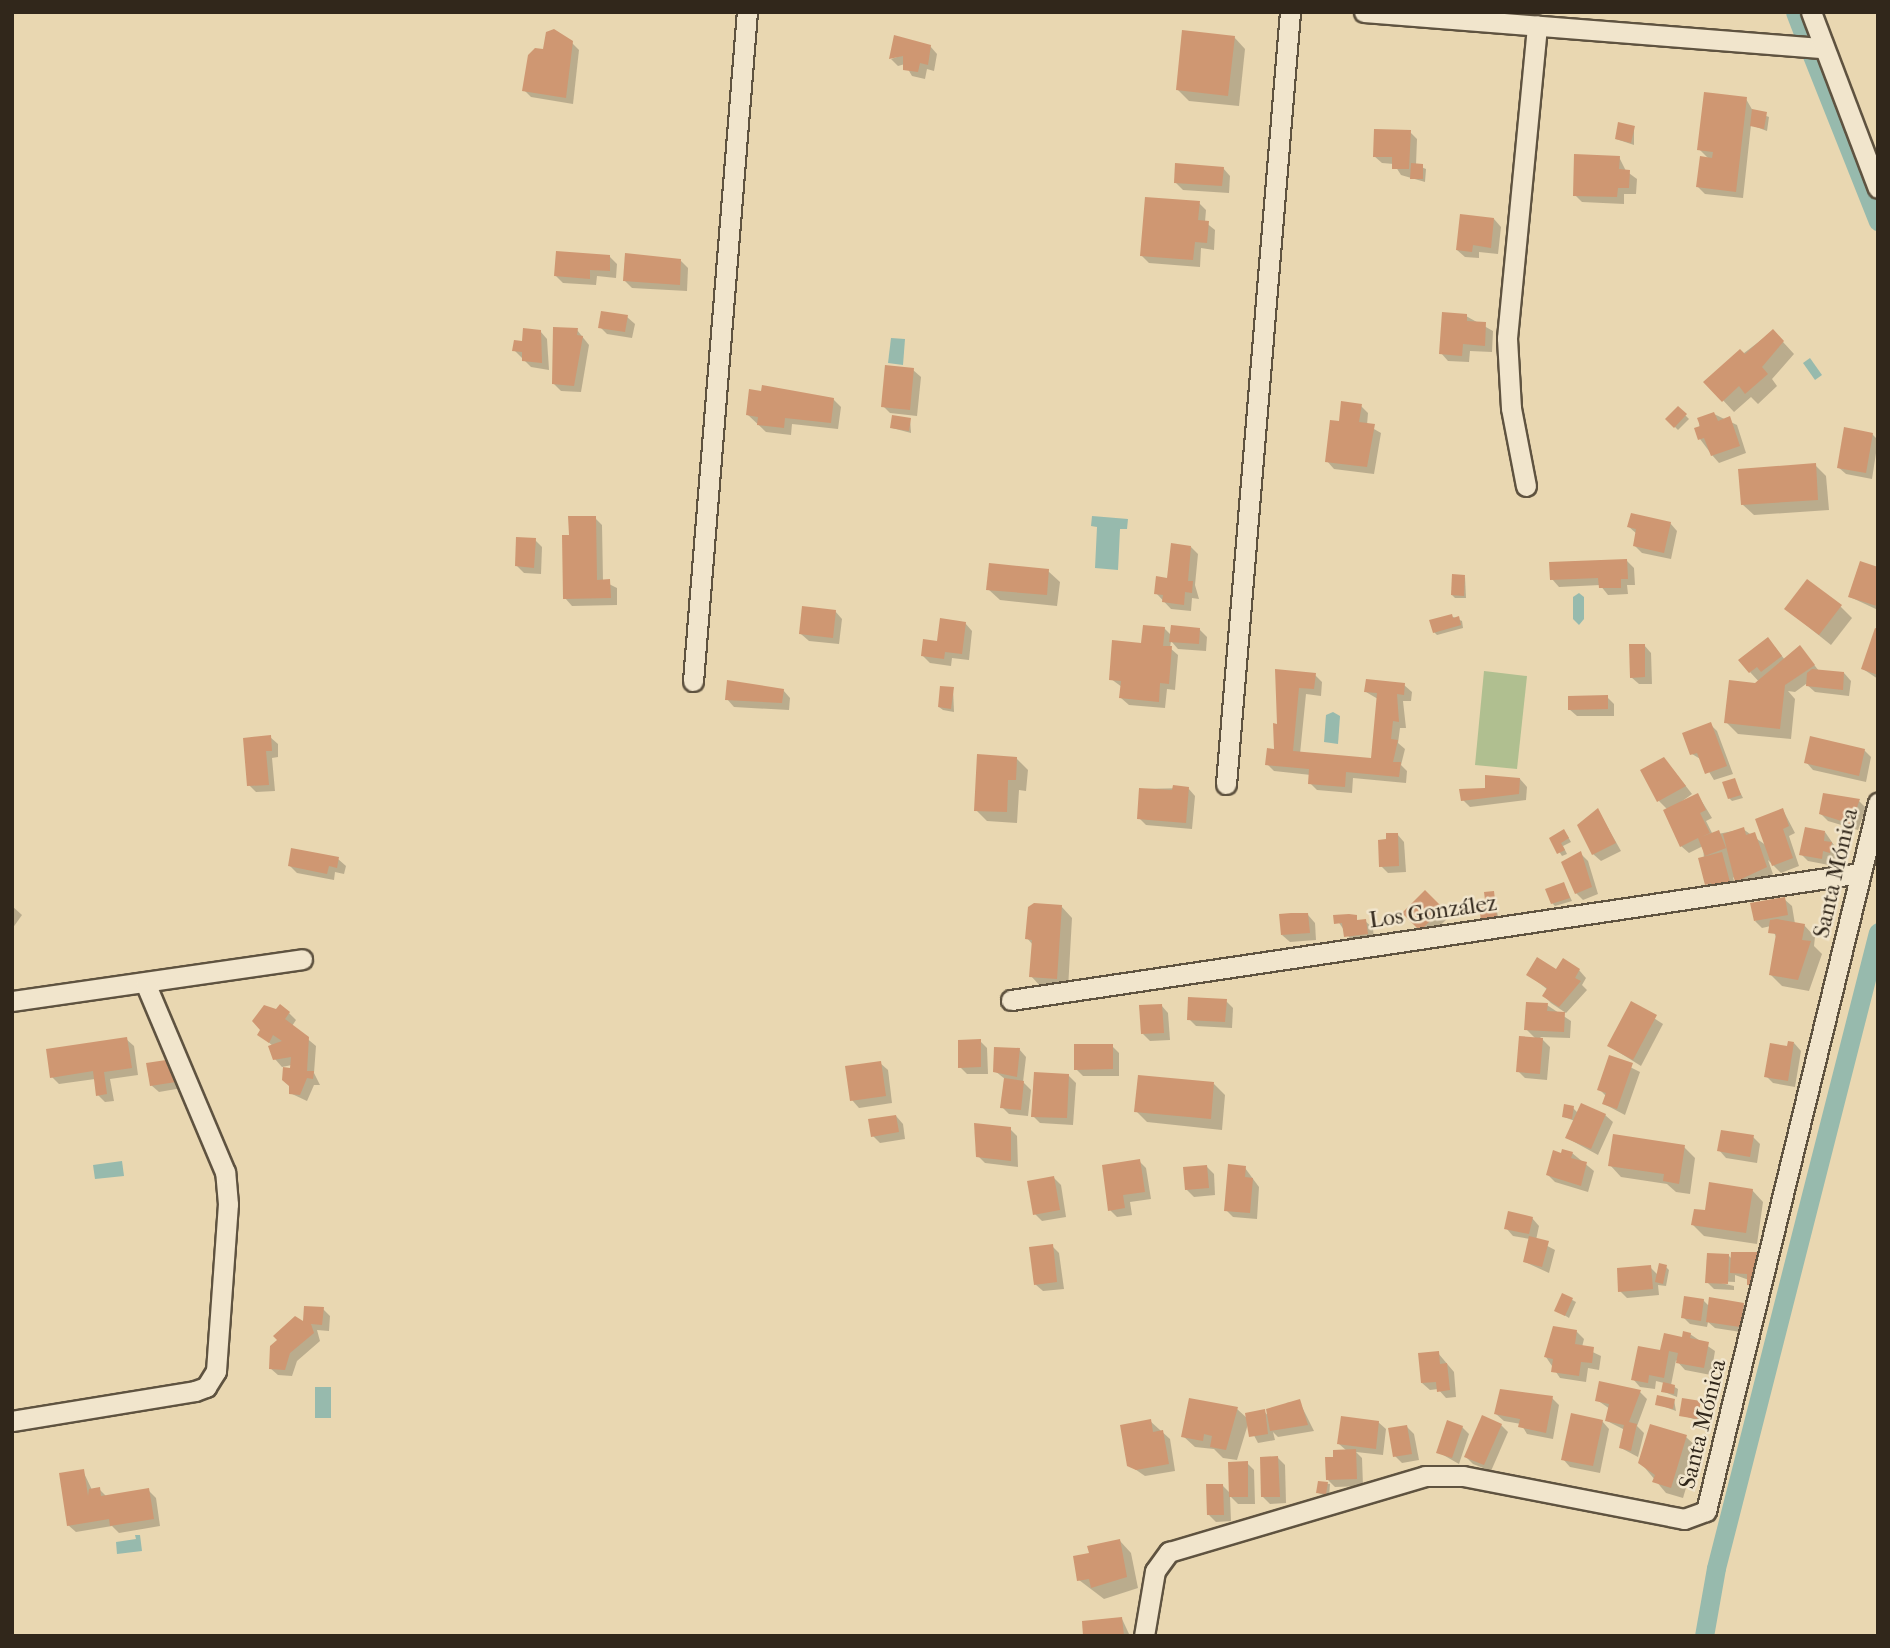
<!DOCTYPE html>
<meta charset="utf-8">
<style>
body{margin:0}
#map{position:relative;width:1890px;height:1648px;overflow:hidden;background:#e9d7b1;font-family:"IM FELL French Canon",serif}
div>[style]{position:absolute}
[style*='--x']{left:calc(var(--x)*1px);top:calc(var(--y)*1px);width:calc(var(--w)*1px);rotate:calc(var(--a)*1deg)}
.green>*{inset:0;background:#b0bf90}
.water>*{inset:0;background:#97baad}
.shadow>*{inset:0;background:#0003}
.canal>*{height:19px;margin:-9.5px;padding:0 9.5px;transform-origin:9.5px;border-radius:9.5px;background:#97baad}
.building>*{inset:0;background:#cf9772}
.roads{filter:drop-shadow(2px 0 #5f5340) drop-shadow(-2px 0 #5f5340) drop-shadow(0 2px #5f5340) drop-shadow(0 -2px #5f5340)}
.minor>*{height:19px;margin:-9.5px;padding:0 9.5px;transform-origin:9.5px;border-radius:9.5px;background:#f1e5cc}
span{translate:-50% -50%;white-space:nowrap;text-align:center;line-height:1.15;-webkit-text-stroke:5px #f1e5cc;paint-order:stroke}
.street-label{font-size:23px;color:#31271b}
.frame{position:absolute;inset:0;border:14px solid #31271b;pointer-events:none}
</style>
<div id="map">
<div class="green">
<div style="clip-path:polygon(1484px 671px,1527px 676px,1517px 769px,1475px 765px)"></div>
</div>
<div class="water">
<div style="clip-path:polygon(891px 338px,905px 339px,903px 365px,888px 363px)"></div>
<div style="clip-path:polygon(1810px 358px,1822px 375px,1815px 380px,1803px 363px)"></div>
<div style="clip-path:polygon(1092px 516px,1128px 519px,1127px 529px,1120px 529px,1118px 570px,1095px 568px,1097px 527px,1091px 526px)"></div>
<div style="clip-path:polygon(1579px 593px,1584px 597px,1584px 619px,1579px 625px,1573px 619px,1573px 597px)"></div>
<div style="clip-path:polygon(1333px 712px,1340px 716px,1338px 744px,1324px 742px,1326px 715px)"></div>
<div style="clip-path:polygon(122px 1161px,124px 1176px,95px 1179px,93px 1165px)"></div>
<div style="clip-path:polygon(315px 1387px,331px 1387px,331px 1418px,315px 1418px)"></div>
<div style="clip-path:polygon(135px 1535px,140px 1535px,142px 1551px,117px 1554px,116px 1542px,136px 1539px)"></div>
</div>
<div class="shadow">
<div style="clip-path:polygon(1234px 37px,1245px 49px,1239px 106px,1189px 101px,1178px 90px)"></div>
<div style="clip-path:polygon(571px 42px,579px 50px,573px 104px,531px 97px,524px 90px,544px 51px)"></div>
<div style="clip-path:polygon(930px 46px,937px 54px,934px 71px,927px 69px,925px 79px,912px 76px,905px 64px,898px 66px,891px 59px)"></div>
<div style="clip-path:polygon(1746px 99px,1753px 111px,1769px 117px,1767px 131px,1751px 125px,1743px 198px,1705px 194px,1698px 187px,1709px 159px,1699px 149px)"></div>
<div style="clip-path:polygon(1634px 128px,1634px 145px,1616px 139px)"></div>
<div style="clip-path:polygon(1410px 132px,1417px 139px,1416px 165px,1426px 169px,1425px 182px,1401px 175px,1394px 164px,1382px 163px,1374px 156px)"></div>
<div style="clip-path:polygon(1619px 157px,1626px 171px,1637px 179px,1636px 194px,1624px 194px,1624px 204px,1582px 202px,1575px 195px)"></div>
<div style="clip-path:polygon(1223px 168px,1230px 176px,1229px 193px,1183px 190px,1176px 183px)"></div>
<div style="clip-path:polygon(1199px 203px,1206px 210px,1205px 222px,1215px 230px,1214px 250px,1201px 248px,1200px 267px,1149px 263px,1142px 256px)"></div>
<div style="clip-path:polygon(1494px 219px,1501px 227px,1498px 254px,1479px 252px,1479px 258px,1465px 257px,1457px 250px)"></div>
<div style="clip-path:polygon(610px 257px,617px 264px,616px 278px,597px 276px,596px 285px,563px 283px,556px 276px)"></div>
<div style="clip-path:polygon(681px 261px,688px 268px,687px 291px,632px 288px,625px 281px)"></div>
<div style="clip-path:polygon(1466px 316px,1493px 331px,1492px 352px,1470px 351px,1469px 362px,1448px 361px,1441px 353px)"></div>
<div style="clip-path:polygon(627px 317px,635px 324px,632px 338px,607px 334px,600px 327px)"></div>
<div style="clip-path:polygon(577px 330px,589px 345px,581px 392px,561px 391px,553px 383px)"></div>
<div style="clip-path:polygon(540px 331px,547px 339px,549px 370px,531px 367px,514px 350px)"></div>
<div style="clip-path:polygon(1773px 331px,1794px 354px,1772px 379px,1777px 386px,1758px 404px,1751px 397px,1734px 412px,1706px 382px)"></div>
<div style="clip-path:polygon(913px 370px,921px 377px,917px 416px,890px 413px,883px 406px)"></div>
<div style="clip-path:polygon(833px 399px,841px 407px,838px 429px,792px 424px,791px 435px,766px 432px,748px 415px)"></div>
<div style="clip-path:polygon(1361px 406px,1368px 413px,1367px 425px,1381px 433px,1374px 474px,1334px 469px,1327px 461px,1340px 423px)"></div>
<div style="clip-path:polygon(1678px 408px,1689px 419px,1678px 430px,1667px 419px)"></div>
<div style="clip-path:polygon(1714px 414px,1737px 425px,1746px 453px,1719px 463px,1712px 455px,1700px 439px,1699px 420px)"></div>
<div style="clip-path:polygon(910px 419px,911px 433px,892px 428px)"></div>
<div style="clip-path:polygon(1872px 434px,1878px 440px,1872px 479px,1846px 474px,1838px 467px)"></div>
<div style="clip-path:polygon(1815px 465px,1826px 476px,1829px 510px,1754px 515px,1742px 504px)"></div>
<div style="clip-path:polygon(595px 518px,602px 525px,603px 581px,617px 588px,617px 605px,572px 606px,565px 598px,570px 536px)"></div>
<div style="clip-path:polygon(1670px 523px,1677px 531px,1671px 559px,1642px 553px,1635px 546px,1637px 534px,1629px 527px)"></div>
<div style="clip-path:polygon(535px 540px,542px 547px,541px 574px,524px 573px,517px 566px)"></div>
<div style="clip-path:polygon(1191px 547px,1198px 554px,1195px 585px,1199px 599px,1192px 598px,1191px 611px,1171px 609px,1156px 593px)"></div>
<div style="clip-path:polygon(1627px 561px,1634px 568px,1635px 585px,1627px 585px,1628px 594px,1608px 595px,1600px 585px,1559px 587px,1552px 579px)"></div>
<div style="clip-path:polygon(1878px 569px,1878px 610px,1850px 597px)"></div>
<div style="clip-path:polygon(1048px 571px,1060px 582px,1057px 606px,1000px 600px,988px 589px)"></div>
<div style="clip-path:polygon(1465px 577px,1466px 598px,1455px 598px,1452px 595px)"></div>
<div style="clip-path:polygon(1840px 606px,1852px 618px,1831px 645px,1786px 609px)"></div>
<div style="clip-path:polygon(835px 611px,842px 619px,839px 644px,809px 641px,801px 634px)"></div>
<div style="clip-path:polygon(1451px 616px,1462px 621px,1463px 628px,1437px 635px,1434px 632px)"></div>
<div style="clip-path:polygon(965px 623px,972px 631px,969px 660px,952px 658px,951px 666px,930px 663px,923px 656px)"></div>
<div style="clip-path:polygon(1164px 628px,1172px 636px,1199px 629px,1207px 637px,1206px 651px,1178px 649px,1171px 641px,1170px 648px,1178px 655px,1175px 690px,1167px 689px,1165px 708px,1129px 705px,1121px 698px,1122px 687px,1111px 679px)"></div>
<div style="clip-path:polygon(1878px 631px,1878px 679px,1863px 669px)"></div>
<div style="clip-path:polygon(1644px 645px,1651px 653px,1652px 684px,1639px 684px,1631px 677px)"></div>
<div style="clip-path:polygon(1775px 647px,1785px 660px,1800px 647px,1819px 671px,1844px 673px,1851px 681px,1849px 696px,1815px 692px,1806px 684px,1795px 692px,1788px 691px,1795px 699px,1791px 739px,1738px 734px,1726px 722px,1762px 685px,1750px 672px)"></div>
<div style="clip-path:polygon(1277px 671px,1315px 675px,1322px 682px,1321px 696px,1306px 694px,1300px 754px,1373px 760px,1378px 699px,1366px 692px,1404px 685px,1412px 692px,1411px 701px,1403px 701px,1406px 728px,1400px 728px,1398px 743px,1405px 749px,1401px 765px,1407px 771px,1406px 783px,1353px 778px,1352px 793px,1317px 790px,1310px 783px,1311px 775px,1274px 771px,1267px 764px,1275px 751px,1279px 726px)"></div>
<div style="clip-path:polygon(953px 689px,954px 712px,943px 710px,939px 707px)"></div>
<div style="clip-path:polygon(783px 690px,790px 698px,789px 710px,734px 707px,727px 699px)"></div>
<div style="clip-path:polygon(1607px 697px,1614px 704px,1614px 716px,1577px 716px,1569px 709px)"></div>
<div style="clip-path:polygon(1710px 724px,1717px 731px,1733px 774px,1714px 780px,1702px 760px,1692px 754px)"></div>
<div style="clip-path:polygon(270px 737px,278px 744px,278px 757px,272px 758px,275px 791px,256px 792px,249px 785px)"></div>
<div style="clip-path:polygon(1864px 750px,1871px 757px,1866px 782px,1813px 770px,1806px 762px)"></div>
<div style="clip-path:polygon(1016px 758px,1028px 770px,1026px 791px,1019px 790px,1017px 823px,987px 821px,976px 810px)"></div>
<div style="clip-path:polygon(1671px 767px,1692px 794px,1674px 807px,1698px 795px,1712px 818px,1706px 821px,1713px 835px,1743px 829px,1767px 846px,1783px 810px,1795px 833px,1789px 836px,1799px 866px,1781px 873px,1768px 860px,1773px 874px,1744px 888px,1733px 877px,1737px 893px,1714px 891px,1706px 884px,1703px 846px,1689px 853px,1681px 846px,1668px 810px,1659px 801px)"></div>
<div style="clip-path:polygon(1520px 779px,1527px 787px,1526px 800px,1470px 807px,1463px 800px)"></div>
<div style="clip-path:polygon(1734px 780px,1743px 798px,1732px 801px,1729px 798px)"></div>
<div style="clip-path:polygon(1188px 788px,1195px 796px,1192px 829px,1146px 825px,1139px 818px,1141px 789px)"></div>
<div style="clip-path:polygon(1859px 801px,1866px 808px,1858px 830px,1828px 821px,1821px 814px)"></div>
<div style="clip-path:polygon(1598px 810px,1621px 851px,1601px 861px,1593px 854px)"></div>
<div style="clip-path:polygon(1825px 832px,1838px 851px,1837px 859px,1830px 858px,1829px 865px,1808px 861px,1801px 854px)"></div>
<div style="clip-path:polygon(1397px 834px,1404px 842px,1406px 872px,1388px 873px,1381px 866px,1388px 841px)"></div>
<div style="clip-path:polygon(1567px 835px,1571px 842px,1563px 846px,1567px 854px,1562px 856px,1551px 839px)"></div>
<div style="clip-path:polygon(1581px 854px,1588px 861px,1598px 894px,1583px 900px,1576px 893px)"></div>
<div style="clip-path:polygon(338px 859px,346px 866px,344px 874px,335px 872px,334px 880px,297px 873px,290px 866px)"></div>
<div style="clip-path:polygon(1564px 884px,1572px 901px,1555px 906px,1552px 903px)"></div>
<div style="clip-path:polygon(1425px 893px,1449px 917px,1428px 937px,1404px 913px)"></div>
<div style="clip-path:polygon(1493px 893px,1499px 921px,1485px 922px,1486px 902px)"></div>
<div style="clip-path:polygon(1784px 899px,1792px 906px,1795px 924px,1804px 925px,1815px 937px,1814px 946px,1822px 954px,1809px 991px,1782px 986px,1771px 975px,1777px 939px,1771px 926px,1762px 928px,1755px 921px)"></div>
<div style="clip-path:polygon(12px 906px,22px 915px,12px 929px)"></div>
<div style="clip-path:polygon(1061px 906px,1072px 918px,1068px 989px,1042px 988px,1031px 976px,1033px 945px,1027px 938px)"></div>
<div style="clip-path:polygon(1308px 915px,1315px 923px,1316px 940px,1290px 942px,1282px 935px)"></div>
<div style="clip-path:polygon(1335px 917px,1365px 921px,1373px 928px,1374px 941px,1353px 943px)"></div>
<div style="clip-path:polygon(1579px 970px,1586px 978px,1582px 985px,1587px 990px,1566px 1013px,1551px 1003px,1544px 996px,1548px 990px,1528px 974px)"></div>
<div style="clip-path:polygon(1226px 1001px,1233px 1008px,1232px 1028px,1196px 1026px,1189px 1019px)"></div>
<div style="clip-path:polygon(1632px 1004px,1663px 1024px,1641px 1066px,1609px 1046px)"></div>
<div style="clip-path:polygon(1161px 1005px,1168px 1013px,1170px 1040px,1150px 1041px,1143px 1034px)"></div>
<div style="clip-path:polygon(1547px 1005px,1571px 1021px,1570px 1038px,1540px 1037px,1550px 1047px,1547px 1080px,1525px 1078px,1518px 1071px,1536px 1039px,1526px 1029px)"></div>
<div style="clip-path:polygon(289px 1013px,296px 1020px,292px 1026px,316px 1046px,314px 1073px,320px 1085px,314px 1085px,307px 1101px,290px 1093px,292px 1065px,282px 1067px,275px 1059px,273px 1046px,260px 1035px)"></div>
<div style="clip-path:polygon(126px 1039px,134px 1046px,138px 1075px,110px 1079px,114px 1101px,105px 1102px,98px 1095px,95px 1079px,59px 1084px,52px 1077px)"></div>
<div style="clip-path:polygon(980px 1041px,987px 1048px,988px 1074px,967px 1074px,960px 1067px)"></div>
<div style="clip-path:polygon(1794px 1043px,1801px 1051px,1795px 1087px,1773px 1083px,1766px 1076px)"></div>
<div style="clip-path:polygon(1112px 1046px,1119px 1053px,1119px 1076px,1083px 1076px,1076px 1069px)"></div>
<div style="clip-path:polygon(1019px 1049px,1026px 1057px,1023px 1082px,1031px 1090px,1028px 1116px,1009px 1114px,1002px 1107px,1005px 1079px,995px 1071px)"></div>
<div style="clip-path:polygon(1610px 1057px,1640px 1072px,1625px 1115px,1604px 1104px,1607px 1097px,1599px 1089px)"></div>
<div style="clip-path:polygon(172px 1061px,182px 1088px,159px 1092px,151px 1085px)"></div>
<div style="clip-path:polygon(880px 1063px,888px 1070px,892px 1103px,859px 1108px,852px 1100px)"></div>
<div style="clip-path:polygon(1068px 1075px,1076px 1083px,1073px 1125px,1040px 1123px,1033px 1116px)"></div>
<div style="clip-path:polygon(1214px 1084px,1225px 1095px,1222px 1130px,1147px 1122px,1136px 1111px)"></div>
<div style="clip-path:polygon(1573px 1108px,1578px 1113px,1605px 1115px,1613px 1122px,1598px 1155px,1567px 1138px,1575px 1121px,1564px 1117px)"></div>
<div style="clip-path:polygon(896px 1116px,903px 1124px,905px 1139px,880px 1143px,873px 1136px)"></div>
<div style="clip-path:polygon(1010px 1129px,1017px 1136px,1018px 1167px,985px 1163px,978px 1156px)"></div>
<div style="clip-path:polygon(1753px 1137px,1760px 1144px,1757px 1163px,1726px 1158px,1719px 1150px)"></div>
<div style="clip-path:polygon(1684px 1147px,1695px 1158px,1690px 1194px,1676px 1192px,1667px 1184px,1621px 1177px,1610px 1165px)"></div>
<div style="clip-path:polygon(1572px 1153px,1594px 1171px,1588px 1192px,1555px 1182px,1548px 1175px,1562px 1155px)"></div>
<div style="clip-path:polygon(1139px 1161px,1146px 1168px,1151px 1199px,1130px 1202px,1132px 1215px,1117px 1217px,1110px 1210px)"></div>
<div style="clip-path:polygon(1207px 1167px,1214px 1174px,1215px 1195px,1194px 1197px,1186px 1189px)"></div>
<div style="clip-path:polygon(1245px 1168px,1259px 1187px,1257px 1219px,1233px 1217px,1226px 1210px)"></div>
<div style="clip-path:polygon(1054px 1178px,1061px 1185px,1066px 1217px,1042px 1221px,1035px 1214px)"></div>
<div style="clip-path:polygon(1752px 1190px,1763px 1202px,1757px 1244px,1704px 1236px,1693px 1225px,1706px 1212px)"></div>
<div style="clip-path:polygon(1532px 1218px,1539px 1226px,1536px 1240px,1555px 1250px,1549px 1273px,1525px 1262px,1530px 1239px,1513px 1236px,1506px 1228px)"></div>
<div style="clip-path:polygon(1052px 1246px,1059px 1253px,1064px 1289px,1043px 1291px,1035px 1284px)"></div>
<div style="clip-path:polygon(1764px 1254px,1756px 1291px,1749px 1280px,1735px 1275px,1735px 1282px,1712px 1281px,1734px 1286px,1734px 1290px,1714px 1289px,1707px 1282px,1728px 1255px,1732px 1259px)"></div>
<div style="clip-path:polygon(1650px 1267px,1658px 1275px,1666px 1267px,1669px 1270px,1666px 1286px,1658px 1285px,1659px 1295px,1627px 1298px,1620px 1291px)"></div>
<div style="clip-path:polygon(1563px 1295px,1576px 1302px,1569px 1318px,1556px 1310px)"></div>
<div style="clip-path:polygon(1703px 1300px,1710px 1307px,1743px 1304px,1750px 1311px,1747px 1333px,1715px 1328px,1708px 1322px,1707px 1327px,1690px 1324px,1683px 1317px)"></div>
<div style="clip-path:polygon(323px 1309px,330px 1316px,329px 1331px,317px 1330px,320px 1341px,297px 1361px,292px 1376px,278px 1375px,270px 1368px,304px 1324px)"></div>
<div style="clip-path:polygon(1576px 1331px,1584px 1339px,1582px 1347px,1601px 1356px,1599px 1370px,1588px 1368px,1586px 1382px,1560px 1378px,1546px 1357px)"></div>
<div style="clip-path:polygon(1690px 1334px,1715px 1351px,1711px 1375px,1685px 1370px,1676px 1360px,1671px 1385px,1678px 1389px,1677px 1397px,1662px 1391px,1664px 1383px,1656px 1381px,1655px 1389px,1640px 1387px,1633px 1379px,1662px 1352px)"></div>
<div style="clip-path:polygon(1438px 1353px,1454px 1372px,1456px 1397px,1446px 1398px,1438px 1389px,1430px 1390px,1422px 1383px)"></div>
<div style="clip-path:polygon(1640px 1392px,1647px 1399px,1637px 1426px,1644px 1433px,1638px 1457px,1621px 1448px,1625px 1430px,1607px 1421px,1610px 1409px,1597px 1400px)"></div>
<div style="clip-path:polygon(1552px 1398px,1559px 1405px,1553px 1439px,1527px 1434px,1521px 1424px,1504px 1421px,1496px 1414px)"></div>
<div style="clip-path:polygon(1190px 1400px,1237px 1409px,1248px 1419px,1264px 1411px,1269px 1417px,1287px 1407px,1286px 1403px,1299px 1401px,1314px 1431px,1278px 1437px,1273px 1432px,1275px 1440px,1258px 1443px,1248px 1424px,1237px 1460px,1223px 1458px,1214px 1449px,1195px 1447px,1183px 1436px)"></div>
<div style="clip-path:polygon(1674px 1400px,1676px 1411px,1657px 1404px)"></div>
<div style="clip-path:polygon(1700px 1403px,1700px 1421px,1681px 1415px)"></div>
<div style="clip-path:polygon(1150px 1421px,1170px 1439px,1175px 1471px,1145px 1476px,1129px 1465px)"></div>
<div style="clip-path:polygon(1602px 1421px,1609px 1429px,1600px 1473px,1570px 1467px,1563px 1459px)"></div>
<div style="clip-path:polygon(1378px 1422px,1386px 1429px,1383px 1455px,1356px 1452px,1362px 1458px,1363px 1486px,1335px 1487px,1328px 1480px,1335px 1459px,1347px 1451px,1339px 1444px)"></div>
<div style="clip-path:polygon(1501px 1425px,1508px 1432px,1491px 1471px,1473px 1464px,1466px 1457px)"></div>
<div style="clip-path:polygon(1407px 1427px,1414px 1434px,1419px 1460px,1402px 1463px,1395px 1456px)"></div>
<div style="clip-path:polygon(1462px 1427px,1469px 1434px,1459px 1464px,1438px 1452px)"></div>
<div style="clip-path:polygon(1686px 1437px,1698px 1448px,1683px 1498px,1666px 1493px,1640px 1462px)"></div>
<div style="clip-path:polygon(1278px 1458px,1285px 1465px,1286px 1503px,1270px 1504px,1263px 1497px)"></div>
<div style="clip-path:polygon(1247px 1463px,1254px 1470px,1255px 1504px,1238px 1504px,1230px 1496px,1231px 1521px,1216px 1522px,1209px 1515px,1222px 1485px,1230px 1493px)"></div>
<div style="clip-path:polygon(83px 1471px,92px 1490px,99px 1489px,107px 1497px,148px 1490px,156px 1498px,160px 1526px,119px 1533px,112px 1526px,76px 1532px,68px 1525px)"></div>
<div style="clip-path:polygon(1319px 1483px,1330px 1484px,1329px 1497px,1318px 1493px)"></div>
<div style="clip-path:polygon(1120px 1541px,1131px 1553px,1138px 1588px,1104px 1599px,1079px 1580px,1091px 1554px)"></div>
<div style="clip-path:polygon(1122px 1619px,1130px 1636px,1085px 1636px)"></div>
</div>
<div class="canal">
<div style="--x:1795;--y:12;--w:33;--a:69"></div>
<div style="--x:1811;--y:53;--w:181;--a:68.3"></div>
<div style="--x:1704;--y:1636;--w:69;--a:-80"></div>
<div style="--x:1716;--y:1568;--w:656;--a:-75.71"></div>
</div>
<div class="building">
<div style="clip-path:polygon(554px 29px,573px 41px,566px 98px,522px 91px,528px 55px,535px 48px,543px 49px,546px 32px)"></div>
<div style="clip-path:polygon(1182px 30px,1235px 36px,1228px 96px,1176px 90px)"></div>
<div style="clip-path:polygon(894px 35px,931px 45px,928px 65px,920px 63px,918px 72px,903px 70px,903px 56px,889px 59px)"></div>
<div style="clip-path:polygon(1704px 92px,1747px 97px,1736px 192px,1696px 187px,1700px 156px,1712px 158px,1713px 152px,1697px 150px)"></div>
<div style="clip-path:polygon(1752px 109px,1767px 112px,1764px 129px,1750px 126px)"></div>
<div style="clip-path:polygon(1618px 122px,1635px 126px,1631px 143px,1615px 139px)"></div>
<div style="clip-path:polygon(1374px 129px,1411px 130px,1409px 169px,1392px 169px,1392px 157px,1373px 157px)"></div>
<div style="clip-path:polygon(1574px 154px,1620px 156px,1619px 169px,1630px 170px,1629px 188px,1618px 188px,1617px 197px,1573px 196px)"></div>
<div style="clip-path:polygon(1175px 163px,1224px 167px,1222px 186px,1174px 183px)"></div>
<div style="clip-path:polygon(1411px 163px,1423px 164px,1423px 179px,1410px 179px)"></div>
<div style="clip-path:polygon(1145px 197px,1200px 201px,1198px 220px,1209px 221px,1207px 243px,1195px 242px,1193px 260px,1140px 256px)"></div>
<div style="clip-path:polygon(1460px 214px,1494px 218px,1491px 248px,1473px 245px,1472px 252px,1456px 250px)"></div>
<div style="clip-path:polygon(556px 251px,610px 255px,610px 271px,590px 270px,590px 279px,554px 276px)"></div>
<div style="clip-path:polygon(625px 253px,681px 259px,680px 285px,623px 281px)"></div>
<div style="clip-path:polygon(601px 311px,628px 315px,625px 332px,598px 328px)"></div>
<div style="clip-path:polygon(1442px 312px,1467px 314px,1467px 321px,1486px 322px,1485px 346px,1463px 344px,1462px 356px,1439px 354px)"></div>
<div style="clip-path:polygon(553px 327px,578px 328px,577px 335px,583px 336px,574px 386px,552px 384px)"></div>
<div style="clip-path:polygon(523px 328px,541px 330px,542px 363px,522px 361px,522px 352px,512px 351px,514px 340px,522px 341px)"></div>
<div style="clip-path:polygon(1773px 329px,1784px 341px,1762px 367px,1768px 374px,1745px 394px,1739px 386px,1722px 402px,1703px 382px,1740px 349px,1745px 354px)"></div>
<div style="clip-path:polygon(885px 365px,914px 368px,910px 410px,881px 407px)"></div>
<div style="clip-path:polygon(762px 385px,834px 398px,831px 423px,785px 418px,784px 428px,757px 425px,758px 417px,746px 415px,749px 389px,761px 391px)"></div>
<div style="clip-path:polygon(1341px 401px,1362px 404px,1359px 422px,1375px 424px,1367px 467px,1325px 462px,1330px 420px,1339px 421px)"></div>
<div style="clip-path:polygon(1678px 406px,1687px 414px,1674px 428px,1665px 419px)"></div>
<div style="clip-path:polygon(1714px 412px,1718px 421px,1730px 416px,1740px 446px,1711px 456px,1704px 438px,1698px 440px,1694px 428px,1700px 426px,1697px 418px)"></div>
<div style="clip-path:polygon(892px 415px,911px 418px,909px 431px,890px 428px)"></div>
<div style="clip-path:polygon(1844px 427px,1873px 433px,1866px 473px,1837px 468px)"></div>
<div style="clip-path:polygon(1816px 463px,1818px 500px,1741px 505px,1738px 469px)"></div>
<div style="clip-path:polygon(1631px 513px,1671px 522px,1664px 553px,1633px 546px,1636px 529px,1627px 527px)"></div>
<div style="clip-path:polygon(568px 516px,596px 516px,597px 580px,610px 579px,611px 598px,563px 599px,562px 535px,569px 535px)"></div>
<div style="clip-path:polygon(516px 537px,536px 538px,534px 568px,515px 566px)"></div>
<div style="clip-path:polygon(1171px 543px,1191px 546px,1188px 581px,1193px 581px,1192px 593px,1185px 592px,1184px 605px,1162px 602px,1163px 595px,1154px 594px,1156px 576px,1167px 578px)"></div>
<div style="clip-path:polygon(1627px 559px,1628px 579px,1621px 579px,1621px 588px,1599px 588px,1598px 578px,1550px 580px,1549px 562px)"></div>
<div style="clip-path:polygon(1860px 561px,1878px 567px,1877px 606px,1848px 597px)"></div>
<div style="clip-path:polygon(989px 563px,1049px 569px,1047px 595px,986px 590px)"></div>
<div style="clip-path:polygon(1452px 574px,1465px 575px,1464px 596px,1451px 595px)"></div>
<div style="clip-path:polygon(1807px 579px,1842px 605px,1819px 635px,1784px 609px)"></div>
<div style="clip-path:polygon(802px 606px,836px 610px,833px 638px,799px 634px)"></div>
<div style="clip-path:polygon(1452px 614px,1453px 618px,1459px 616px,1461px 625px,1433px 633px,1429px 620px)"></div>
<div style="clip-path:polygon(940px 618px,966px 622px,962px 654px,945px 652px,944px 659px,921px 656px,923px 639px,937px 641px)"></div>
<div style="clip-path:polygon(1143px 625px,1165px 627px,1163px 646px,1172px 646px,1169px 684px,1160px 683px,1159px 702px,1119px 698px,1121px 681px,1109px 680px,1112px 640px,1141px 643px)"></div>
<div style="clip-path:polygon(1171px 625px,1200px 628px,1199px 644px,1169px 642px)"></div>
<div style="clip-path:polygon(1875px 628px,1878px 629px,1878px 675px,1861px 669px)"></div>
<div style="clip-path:polygon(1768px 637px,1782px 656px,1761px 672px,1757px 667px,1749px 673px,1738px 660px)"></div>
<div style="clip-path:polygon(1629px 644px,1645px 644px,1645px 677px,1630px 678px)"></div>
<div style="clip-path:polygon(1800px 645px,1815px 665px,1785px 685px,1780px 729px,1724px 723px,1729px 680px,1755px 683px)"></div>
<div style="clip-path:polygon(1275px 669px,1316px 673px,1314px 689px,1299px 688px,1293px 751px,1371px 758px,1377px 693px,1364px 692px,1366px 679px,1405px 683px,1404px 695px,1397px 694px,1399px 722px,1393px 721px,1391px 739px,1398px 740px,1393px 762px,1401px 762px,1399px 777px,1346px 772px,1345px 787px,1308px 784px,1309px 769px,1265px 765px,1267px 748px,1274px 749px,1273px 723px,1277px 724px)"></div>
<div style="clip-path:polygon(1812px 669px,1844px 672px,1843px 690px,1806px 686px,1807px 673px)"></div>
<div style="clip-path:polygon(727px 680px,784px 689px,782px 703px,725px 700px)"></div>
<div style="clip-path:polygon(940px 686px,954px 687px,951px 709px,938px 707px)"></div>
<div style="clip-path:polygon(1608px 695px,1608px 709px,1568px 710px,1568px 696px)"></div>
<div style="clip-path:polygon(1711px 722px,1727px 766px,1705px 774px,1697px 753px,1690px 755px,1682px 733px)"></div>
<div style="clip-path:polygon(271px 735px,272px 751px,266px 751px,269px 785px,247px 786px,243px 738px)"></div>
<div style="clip-path:polygon(1810px 736px,1865px 749px,1859px 776px,1804px 763px)"></div>
<div style="clip-path:polygon(977px 754px,1017px 757px,1016px 780px,1008px 780px,1007px 812px,974px 811px)"></div>
<div style="clip-path:polygon(1664px 757px,1686px 786px,1657px 802px,1640px 770px)"></div>
<div style="clip-path:polygon(1485px 775px,1520px 778px,1519px 794px,1461px 801px,1459px 789px,1485px 788px)"></div>
<div style="clip-path:polygon(1735px 778px,1741px 795px,1728px 799px,1722px 782px)"></div>
<div style="clip-path:polygon(1173px 785px,1189px 787px,1186px 823px,1137px 819px,1139px 788px,1172px 790px)"></div>
<div style="clip-path:polygon(1698px 793px,1706px 810px,1700px 813px,1710px 833px,1701px 837px,1719px 830px,1726px 848px,1705px 856px,1698px 838px,1680px 847px,1663px 810px)"></div>
<div style="clip-path:polygon(1823px 793px,1860px 799px,1851px 824px,1819px 814px)"></div>
<div style="clip-path:polygon(1598px 808px,1616px 843px,1592px 855px,1577px 825px)"></div>
<div style="clip-path:polygon(1783px 808px,1789px 826px,1783px 829px,1793px 858px,1772px 866px,1755px 819px)"></div>
<div style="clip-path:polygon(1744px 827px,1746px 835px,1755px 832px,1767px 867px,1735px 882px,1723px 834px)"></div>
<div style="clip-path:polygon(1805px 827px,1825px 831px,1824px 841px,1832px 842px,1830px 853px,1823px 851px,1822px 859px,1799px 855px)"></div>
<div style="clip-path:polygon(1564px 829px,1569px 838px,1561px 843px,1565px 850px,1557px 854px,1549px 838px)"></div>
<div style="clip-path:polygon(1386px 833px,1398px 833px,1399px 866px,1379px 867px,1378px 840px,1386px 839px)"></div>
<div style="clip-path:polygon(291px 848px,339px 857px,337px 868px,329px 866px,327px 874px,288px 866px)"></div>
<div style="clip-path:polygon(1581px 851px,1592px 887px,1575px 894px,1561px 862px)"></div>
<div style="clip-path:polygon(1722px 852px,1731px 886px,1713px 890px,1711px 883px,1705px 885px,1698px 858px)"></div>
<div style="clip-path:polygon(1564px 882px,1570px 898px,1551px 904px,1545px 889px)"></div>
<div style="clip-path:polygon(1425px 890px,1443px 908px,1420px 931px,1402px 913px)"></div>
<div style="clip-path:polygon(1494px 891px,1497px 918px,1481px 920px,1478px 901px,1485px 900px,1484px 892px)"></div>
<div style="clip-path:polygon(1785px 897px,1788px 915px,1754px 921px,1750px 903px)"></div>
<div style="clip-path:polygon(1034px 903px,1062px 905px,1057px 979px,1029px 977px,1032px 940px,1025px 939px,1028px 907px)"></div>
<div style="clip-path:polygon(1291px 913px,1308px 913px,1310px 933px,1281px 935px,1279px 914px)"></div>
<div style="clip-path:polygon(1349px 914px,1357px 915px,1357px 920px,1366px 919px,1368px 934px,1344px 937px,1342px 923px,1334px 924px,1333px 915px)"></div>
<div style="clip-path:polygon(1777px 919px,1805px 924px,1802px 940px,1811px 941px,1798px 980px,1769px 975px,1776px 934px,1768px 933px,1770px 920px)"></div>
<div style="clip-path:polygon(1537px 957px,1556px 969px,1563px 958px,1580px 969px,1575px 978px,1581px 981px,1559px 1007px,1542px 996px,1547px 988px,1526px 975px)"></div>
<div style="clip-path:polygon(1188px 997px,1227px 999px,1225px 1022px,1187px 1020px)"></div>
<div style="clip-path:polygon(1631px 1001px,1657px 1015px,1633px 1060px,1607px 1046px)"></div>
<div style="clip-path:polygon(1526px 1002px,1548px 1003px,1547px 1011px,1565px 1012px,1564px 1032px,1524px 1030px)"></div>
<div style="clip-path:polygon(280px 1004px,290px 1012px,285px 1019px,309px 1037px,307px 1071px,314px 1071px,313px 1079px,307px 1078px,300px 1095px,289px 1094px,289px 1086px,282px 1080px,283px 1067px,290px 1068px,291px 1057px,273px 1060px,268px 1046px,282px 1041px,273px 1035px,269px 1043px,257px 1035px,260px 1030px,252px 1021px,264px 1005px,276px 1009px)"></div>
<div style="clip-path:polygon(1162px 1004px,1164px 1033px,1141px 1034px,1139px 1005px)"></div>
<div style="clip-path:polygon(1519px 1036px,1543px 1038px,1540px 1074px,1516px 1072px)"></div>
<div style="clip-path:polygon(127px 1037px,132px 1068px,104px 1072px,107px 1094px,96px 1096px,93px 1071px,50px 1078px,46px 1049px)"></div>
<div style="clip-path:polygon(981px 1039px,981px 1067px,958px 1068px,958px 1040px)"></div>
<div style="clip-path:polygon(1788px 1041px,1794px 1042px,1788px 1081px,1764px 1077px,1770px 1043px,1787px 1046px)"></div>
<div style="clip-path:polygon(1074px 1044px,1113px 1044px,1113px 1069px,1074px 1070px)"></div>
<div style="clip-path:polygon(994px 1047px,1020px 1048px,1017px 1077px,993px 1072px)"></div>
<div style="clip-path:polygon(1609px 1055px,1633px 1063px,1617px 1109px,1602px 1104px,1606px 1093px,1597px 1090px)"></div>
<div style="clip-path:polygon(173px 1059px,176px 1082px,150px 1086px,146px 1063px)"></div>
<div style="clip-path:polygon(881px 1061px,886px 1096px,850px 1101px,845px 1066px)"></div>
<div style="clip-path:polygon(1034px 1072px,1069px 1074px,1067px 1118px,1031px 1117px)"></div>
<div style="clip-path:polygon(1138px 1075px,1214px 1082px,1211px 1119px,1134px 1112px)"></div>
<div style="clip-path:polygon(1004px 1078px,1024px 1081px,1021px 1110px,1000px 1108px)"></div>
<div style="clip-path:polygon(1581px 1103px,1606px 1114px,1591px 1149px,1565px 1138px)"></div>
<div style="clip-path:polygon(1564px 1104px,1574px 1106px,1572px 1119px,1562px 1117px)"></div>
<div style="clip-path:polygon(896px 1115px,899px 1132px,871px 1137px,868px 1119px)"></div>
<div style="clip-path:polygon(974px 1123px,1011px 1127px,1011px 1161px,976px 1157px)"></div>
<div style="clip-path:polygon(1721px 1130px,1754px 1135px,1750px 1157px,1717px 1151px)"></div>
<div style="clip-path:polygon(1613px 1134px,1685px 1145px,1679px 1184px,1663px 1181px,1664px 1174px,1608px 1166px)"></div>
<div style="clip-path:polygon(1562px 1149px,1573px 1152px,1571px 1158px,1587px 1162px,1581px 1186px,1546px 1175px,1553px 1150px,1561px 1153px)"></div>
<div style="clip-path:polygon(1140px 1159px,1145px 1192px,1123px 1195px,1125px 1208px,1108px 1211px,1102px 1165px)"></div>
<div style="clip-path:polygon(1228px 1164px,1246px 1166px,1245px 1177px,1253px 1178px,1250px 1213px,1224px 1211px)"></div>
<div style="clip-path:polygon(1207px 1165px,1209px 1188px,1185px 1190px,1183px 1167px)"></div>
<div style="clip-path:polygon(1054px 1176px,1060px 1210px,1033px 1215px,1027px 1181px)"></div>
<div style="clip-path:polygon(1709px 1182px,1753px 1189px,1746px 1233px,1691px 1225px,1694px 1209px,1705px 1210px)"></div>
<div style="clip-path:polygon(1508px 1211px,1533px 1217px,1529px 1234px,1504px 1229px)"></div>
<div style="clip-path:polygon(1529px 1236px,1549px 1241px,1542px 1267px,1523px 1262px)"></div>
<div style="clip-path:polygon(1053px 1244px,1057px 1282px,1034px 1285px,1029px 1247px)"></div>
<div style="clip-path:polygon(1731px 1252px,1764px 1252px,1758px 1285px,1747px 1285px,1747px 1274px,1730px 1273px)"></div>
<div style="clip-path:polygon(1707px 1253px,1729px 1254px,1728px 1284px,1705px 1283px)"></div>
<div style="clip-path:polygon(1659px 1263px,1667px 1265px,1663px 1284px,1655px 1282px)"></div>
<div style="clip-path:polygon(1651px 1265px,1653px 1289px,1618px 1292px,1617px 1268px)"></div>
<div style="clip-path:polygon(1562px 1293px,1573px 1298px,1565px 1316px,1554px 1311px)"></div>
<div style="clip-path:polygon(1684px 1296px,1704px 1299px,1701px 1321px,1681px 1318px)"></div>
<div style="clip-path:polygon(1709px 1297px,1744px 1303px,1740px 1327px,1706px 1322px)"></div>
<div style="clip-path:polygon(304px 1306px,324px 1307px,322px 1325px,311px 1324px,314px 1333px,290px 1353px,285px 1370px,269px 1369px,270px 1346px,277px 1340px,273px 1336px,295px 1316px,303px 1321px)"></div>
<div style="clip-path:polygon(1553px 1326px,1577px 1330px,1575px 1344px,1594px 1347px,1592px 1363px,1581px 1362px,1579px 1376px,1551px 1372px,1553px 1359px,1544px 1357px)"></div>
<div style="clip-path:polygon(1683px 1331px,1691px 1333px,1690px 1338px,1709px 1342px,1704px 1368px,1676px 1363px,1678px 1353px,1669px 1351px,1664px 1378px,1649px 1375px,1648px 1383px,1631px 1380px,1638px 1346px,1660px 1350px,1664px 1333px,1682px 1337px)"></div>
<div style="clip-path:polygon(1439px 1351px,1440px 1364px,1447px 1363px,1450px 1390px,1437px 1392px,1436px 1382px,1421px 1383px,1418px 1353px)"></div>
<div style="clip-path:polygon(1599px 1381px,1641px 1390px,1629px 1422px,1637px 1424px,1631px 1451px,1619px 1448px,1624px 1425px,1605px 1421px,1609px 1404px,1595px 1401px)"></div>
<div style="clip-path:polygon(1663px 1382px,1675px 1385px,1674px 1394px,1661px 1392px)"></div>
<div style="clip-path:polygon(1500px 1389px,1553px 1396px,1546px 1433px,1518px 1427px,1520px 1419px,1494px 1414px)"></div>
<div style="clip-path:polygon(1657px 1395px,1675px 1399px,1673px 1409px,1655px 1405px)"></div>
<div style="clip-path:polygon(1189px 1398px,1238px 1407px,1226px 1450px,1210px 1447px,1212px 1436px,1204px 1434px,1203px 1441px,1181px 1437px)"></div>
<div style="clip-path:polygon(1682px 1398px,1701px 1401px,1697px 1419px,1679px 1416px)"></div>
<div style="clip-path:polygon(1300px 1399px,1308px 1425px,1270px 1431px,1266px 1409px)"></div>
<div style="clip-path:polygon(1265px 1409px,1268px 1434px,1249px 1437px,1245px 1413px)"></div>
<div style="clip-path:polygon(1571px 1413px,1603px 1420px,1593px 1466px,1561px 1460px)"></div>
<div style="clip-path:polygon(1482px 1415px,1502px 1424px,1484px 1465px,1464px 1457px)"></div>
<div style="clip-path:polygon(1341px 1416px,1379px 1421px,1376px 1449px,1337px 1444px)"></div>
<div style="clip-path:polygon(1151px 1419px,1153px 1432px,1163px 1430px,1169px 1464px,1136px 1470px,1127px 1466px,1120px 1425px)"></div>
<div style="clip-path:polygon(1447px 1420px,1463px 1426px,1452px 1458px,1436px 1453px)"></div>
<div style="clip-path:polygon(1650px 1424px,1687px 1435px,1671px 1488px,1652px 1482px,1655px 1475px,1638px 1463px)"></div>
<div style="clip-path:polygon(1407px 1425px,1412px 1454px,1393px 1457px,1388px 1428px)"></div>
<div style="clip-path:polygon(1356px 1449px,1357px 1479px,1326px 1480px,1325px 1457px,1333px 1457px,1333px 1450px)"></div>
<div style="clip-path:polygon(1278px 1456px,1280px 1497px,1261px 1497px,1260px 1457px)"></div>
<div style="clip-path:polygon(1248px 1461px,1248px 1497px,1229px 1497px,1228px 1462px)"></div>
<div style="clip-path:polygon(84px 1469px,88px 1496px,89px 1489px,100px 1487px,101px 1496px,149px 1488px,154px 1519px,110px 1526px,109px 1519px,67px 1526px,59px 1473px)"></div>
<div style="clip-path:polygon(1318px 1481px,1328px 1482px,1326px 1494px,1316px 1493px)"></div>
<div style="clip-path:polygon(1206px 1484px,1223px 1484px,1224px 1515px,1207px 1515px)"></div>
<div style="clip-path:polygon(1120px 1539px,1127px 1577px,1091px 1588px,1089px 1579px,1077px 1581px,1073px 1556px,1089px 1553px,1087px 1546px)"></div>
<div style="clip-path:polygon(1122px 1617px,1124px 1636px,1083px 1636px,1082px 1621px)"></div>
</div>
<div class="roads">
<div class="minor">
<div style="--x:1364;--y:12;--w:461;--a:4.5"></div>
<div style="--x:1811;--y:12;--w:188;--a:69.2"></div>
<div style="--x:1526;--y:486;--w:79;--a:-100.9"></div>
<div style="--x:1511;--y:408;--w:70;--a:-93.3"></div>
<div style="--x:1507;--y:338;--w:314;--a:-84.5"></div>
<div style="--x:693;--y:681;--w:671;--a:-85.39"></div>
<div style="--x:1226;--y:784;--w:775;--a:-85.26"></div>
<div style="--x:1011;--y:1000;--w:859;--a:-8.5"></div>
<div style="--x:12;--y:1001;--w:293;--a:-8.2"></div>
<div style="--x:12;--y:1421;--w:185;--a:-9.3"></div>
<div style="--x:195;--y:1391;--w:12;--a:-20"></div>
<div style="--x:206;--y:1387;--w:19;--a:-58"></div>
<div style="--x:216;--y:1371;--w:167;--a:-85.9"></div>
<div style="--x:228;--y:1204;--w:32;--a:-95"></div>
<div style="--x:225;--y:1172;--w:205;--a:-112.9"></div>
<div style="--x:1144;--y:1636;--w:66;--a:-80.4"></div>
<div style="--x:1155;--y:1571;--w:24;--a:-54"></div>
<div style="--x:1169;--y:1552;--w:267;--a:-16.5"></div>
<div style="--x:1425;--y:1476;--w:38;--a:0"></div>
<div style="--x:1463;--y:1476;--w:225;--a:11"></div>
<div style="--x:1684;--y:1519;--w:23;--a:-20"></div>
<div style="--x:1706;--y:1511;--w:729;--a:-76.35"></div>
</div>
</div>
<div class="street-label">
<span style="left:1836px;top:873px;rotate:-77deg">Santa Mónica</span>
<span style="left:1433px;top:912px;rotate:-8deg">Los González</span>
<span style="left:1703px;top:1424px;rotate:-76deg">Santa Mónica</span>
</div>
<div class="frame"></div>
</div>
